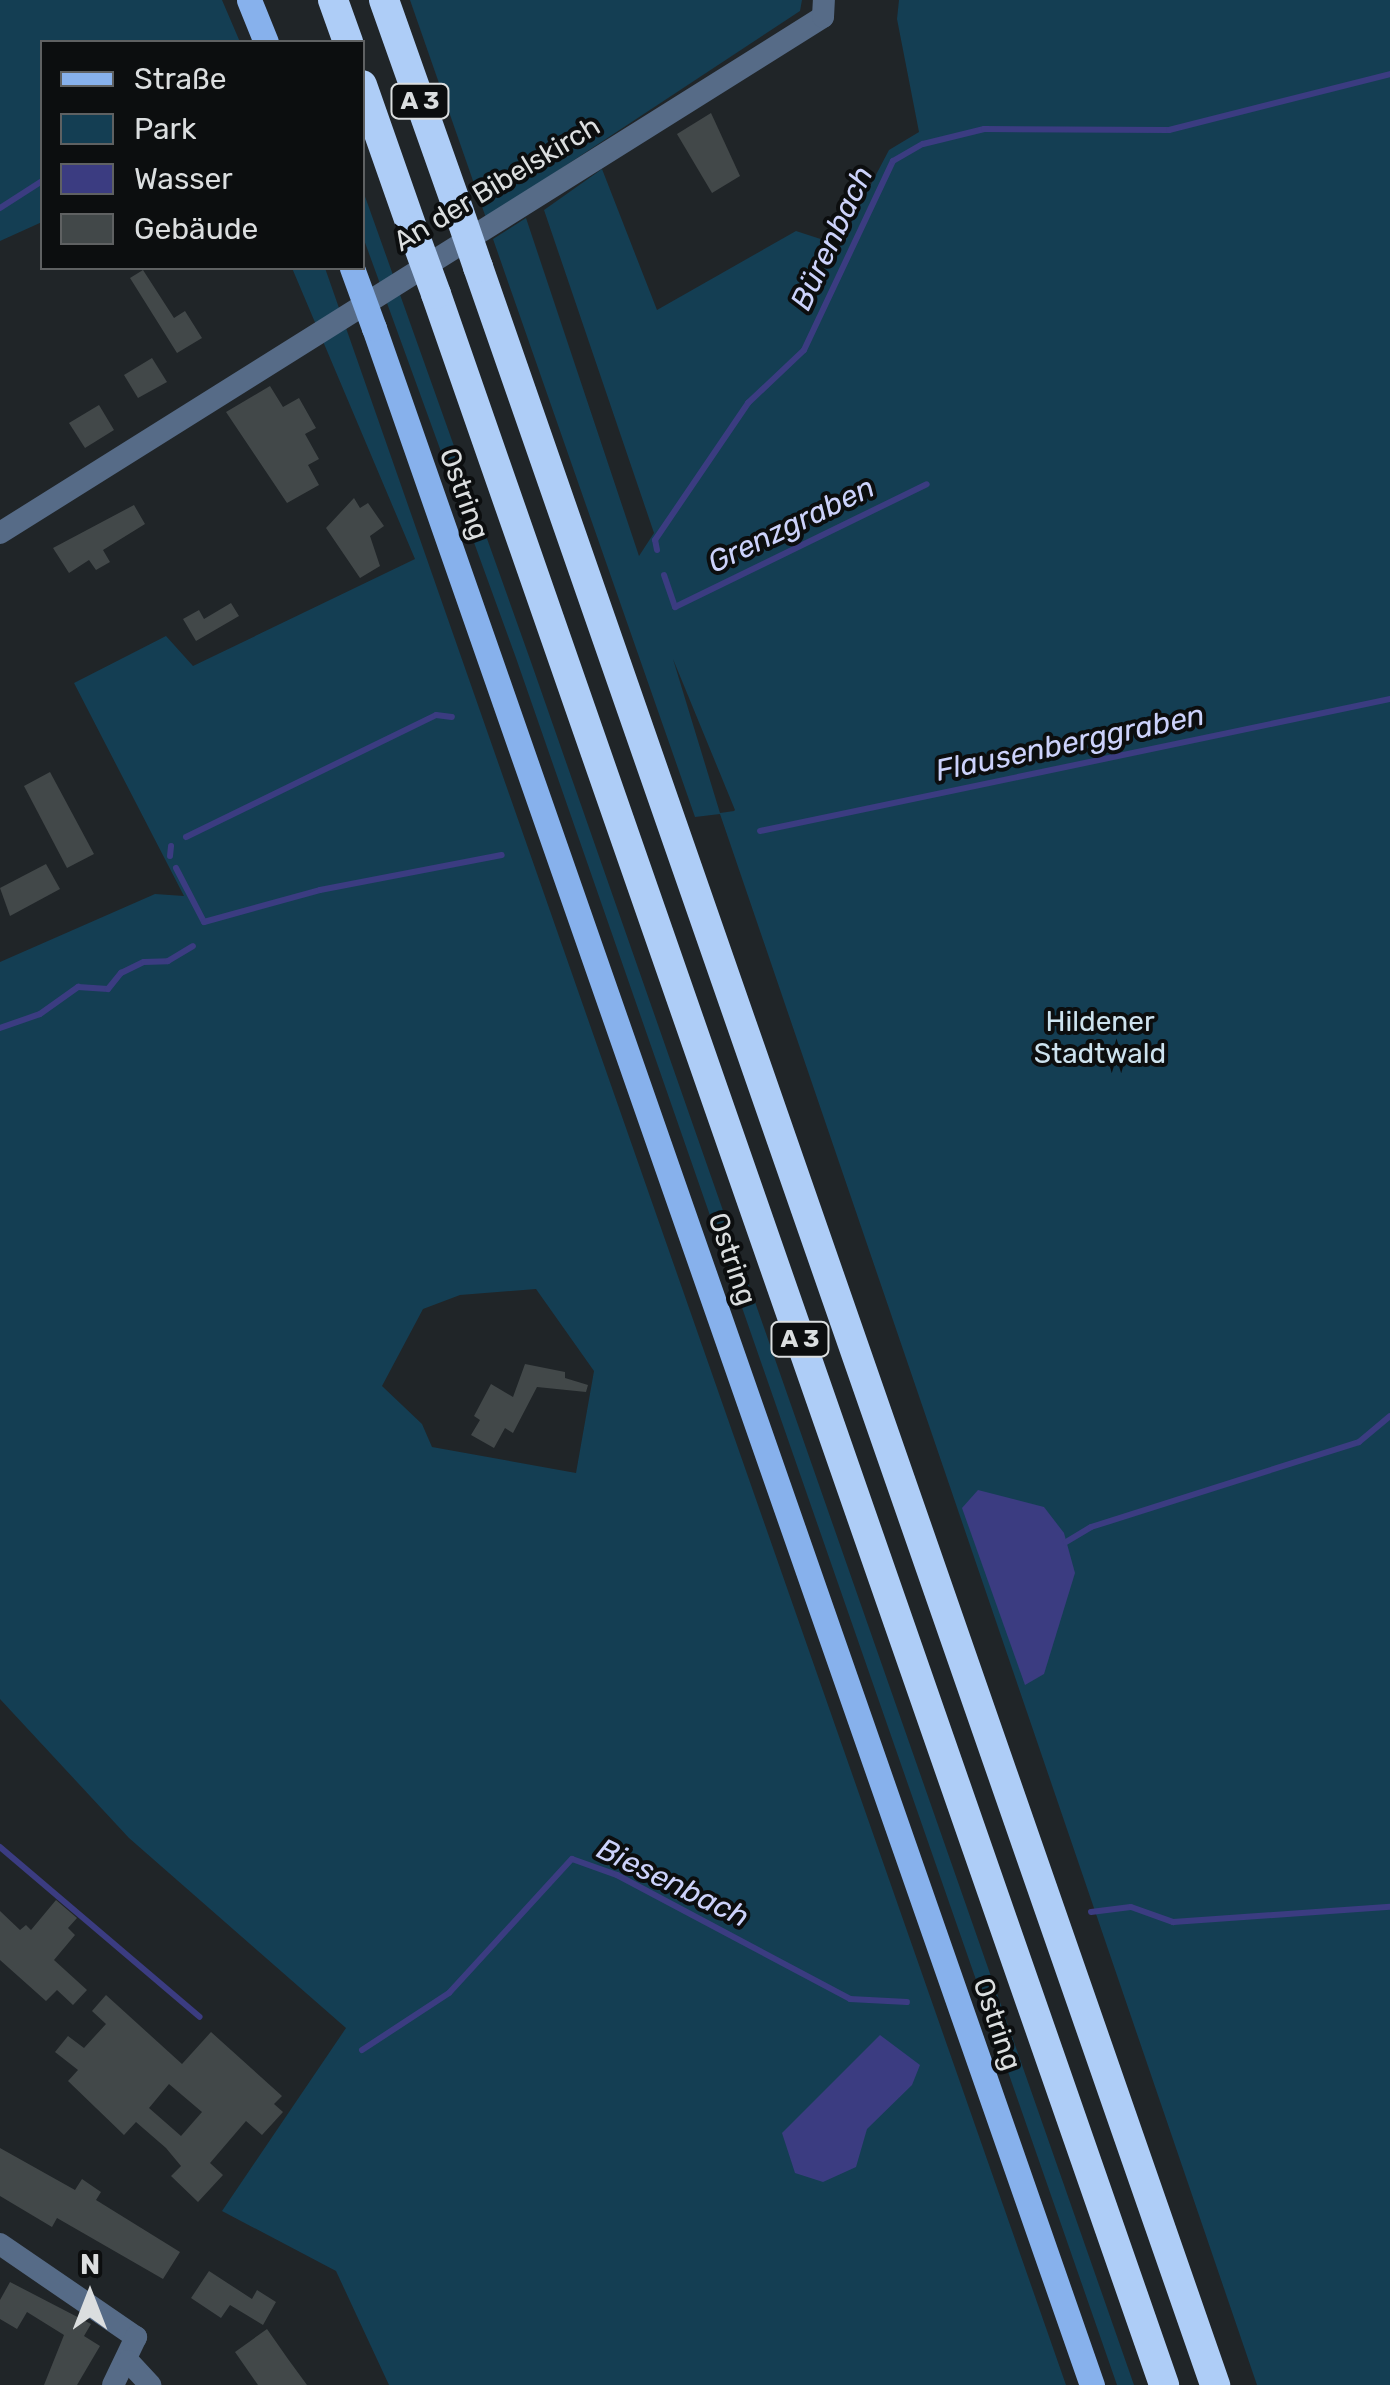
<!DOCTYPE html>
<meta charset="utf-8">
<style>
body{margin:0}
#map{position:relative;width:1390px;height:2385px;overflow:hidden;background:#202528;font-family:Rubik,sans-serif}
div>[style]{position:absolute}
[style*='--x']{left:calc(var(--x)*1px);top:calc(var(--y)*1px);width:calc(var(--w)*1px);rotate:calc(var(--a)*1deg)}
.green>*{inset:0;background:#143e53}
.water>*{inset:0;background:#3b3c81}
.stream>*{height:6px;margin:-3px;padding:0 3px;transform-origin:3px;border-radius:3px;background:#3b3c81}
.building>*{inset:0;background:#424849}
.minor>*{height:22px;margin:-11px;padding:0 11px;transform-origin:11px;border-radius:11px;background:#566b87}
.major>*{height:25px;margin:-12.5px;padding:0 12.5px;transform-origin:12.5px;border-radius:12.5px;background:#87b1ec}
.highway>*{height:30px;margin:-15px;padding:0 15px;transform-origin:15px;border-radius:15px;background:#aecdf7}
.major-bridge>*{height:25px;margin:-12.5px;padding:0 12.5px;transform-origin:12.5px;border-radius:12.5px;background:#87b1ec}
.highway-bridge>*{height:30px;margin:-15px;padding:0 15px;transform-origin:15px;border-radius:15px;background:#aecdf7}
span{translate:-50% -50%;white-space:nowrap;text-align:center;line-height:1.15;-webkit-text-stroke:8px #0c0e0f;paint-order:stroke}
.shield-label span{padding:2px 8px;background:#0c0e0f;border:2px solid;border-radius:8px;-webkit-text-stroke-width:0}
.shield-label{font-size:25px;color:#dbdedf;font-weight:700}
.street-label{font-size:28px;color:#dbdedf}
.park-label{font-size:28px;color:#cde3ef}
.water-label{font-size:30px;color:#ccd2fb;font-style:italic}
.legend{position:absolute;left:40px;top:40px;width:325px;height:230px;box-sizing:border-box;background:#0c0e0f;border:2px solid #5f6162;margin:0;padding:12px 18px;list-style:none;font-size:30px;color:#dbdedf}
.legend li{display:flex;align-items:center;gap:20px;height:50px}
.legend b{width:50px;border:2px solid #5f6162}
.north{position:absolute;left:40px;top:2245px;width:100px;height:100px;-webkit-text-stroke:8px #0c0e0f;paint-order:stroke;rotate:0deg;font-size:28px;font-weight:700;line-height:40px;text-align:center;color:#dbdedf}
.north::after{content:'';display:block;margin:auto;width:35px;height:45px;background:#dbdedf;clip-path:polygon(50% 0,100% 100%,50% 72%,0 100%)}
</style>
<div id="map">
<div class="green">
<div style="clip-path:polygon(0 0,222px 0,240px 42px,42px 42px,42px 222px,0 241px)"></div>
<div style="clip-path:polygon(410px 0,802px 0,800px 11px,486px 218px)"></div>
<div style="clip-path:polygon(evenodd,899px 0,1390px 0,1390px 2385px,1257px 2385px,720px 814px,695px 817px,493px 239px,526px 218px,639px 556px,654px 533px,544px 210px,602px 169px,657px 310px,796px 231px,839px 245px,889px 150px,919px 132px,897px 19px,899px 0,673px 659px,735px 810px,734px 811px,720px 813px,673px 659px)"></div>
<div style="clip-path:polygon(362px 188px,531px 662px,1134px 2385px,1117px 2385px,516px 658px,363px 237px)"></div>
<div style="clip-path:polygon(evenodd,292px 268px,325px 268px,1066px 2385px,389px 2385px,336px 2271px,222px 2211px,346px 2028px,129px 1838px,0 1699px,0 962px,155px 894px,184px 896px,74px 683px,166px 636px,193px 666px,415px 559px,292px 268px,536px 1289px,594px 1371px,576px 1473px,432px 1447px,422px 1424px,382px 1386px,423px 1309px,460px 1295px,536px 1289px)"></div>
</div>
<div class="water">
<div style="clip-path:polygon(978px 1490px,1044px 1507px,1064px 1533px,1075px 1573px,1044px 1674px,1025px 1685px,962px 1508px)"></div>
<div style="clip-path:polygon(880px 2035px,920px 2065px,912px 2085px,867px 2129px,856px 2167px,823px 2182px,795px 2173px,782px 2133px)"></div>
</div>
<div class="stream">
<div style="--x:0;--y:208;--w:50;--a:-32.7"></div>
<div style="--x:657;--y:550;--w:10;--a:-101"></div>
<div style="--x:655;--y:540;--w:166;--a:-55.8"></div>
<div style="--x:748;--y:403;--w:77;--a:-43.4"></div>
<div style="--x:804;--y:350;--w:209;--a:-64.8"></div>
<div style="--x:893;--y:161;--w:34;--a:-30"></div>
<div style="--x:923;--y:144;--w:63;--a:-13.8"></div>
<div style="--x:984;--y:129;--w:185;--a:0.3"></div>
<div style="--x:1169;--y:130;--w:228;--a:-14.2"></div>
<div style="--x:664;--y:575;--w:34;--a:71"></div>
<div style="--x:675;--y:607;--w:280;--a:-26"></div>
<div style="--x:760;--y:831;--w:644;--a:-11.83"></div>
<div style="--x:186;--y:837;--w:278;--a:-26"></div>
<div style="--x:436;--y:715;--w:16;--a:7"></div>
<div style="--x:170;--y:856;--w:10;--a:-84"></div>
<div style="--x:176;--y:868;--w:61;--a:62.6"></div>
<div style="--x:204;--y:922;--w:120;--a:-15.4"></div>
<div style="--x:320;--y:890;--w:185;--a:-10.9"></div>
<div style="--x:0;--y:1028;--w:42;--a:-19.3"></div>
<div style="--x:40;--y:1014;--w:47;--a:-35.4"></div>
<div style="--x:78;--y:987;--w:30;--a:4"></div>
<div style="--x:108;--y:989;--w:21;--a:-51"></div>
<div style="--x:121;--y:973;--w:25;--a:-26"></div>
<div style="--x:144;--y:962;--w:24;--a:-2"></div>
<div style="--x:168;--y:961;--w:29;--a:-31"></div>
<div style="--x:1066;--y:1542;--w:29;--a:-31"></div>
<div style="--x:1091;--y:1527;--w:281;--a:-17.6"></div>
<div style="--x:1359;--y:1442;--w:40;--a:-40"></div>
<div style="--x:0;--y:1847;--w:262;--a:40.4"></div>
<div style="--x:1091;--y:1912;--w:40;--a:-7.1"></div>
<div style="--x:1131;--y:1907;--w:45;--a:19.7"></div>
<div style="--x:1173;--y:1922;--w:218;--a:-4"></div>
<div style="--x:362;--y:2050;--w:104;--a:-33.2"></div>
<div style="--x:449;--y:1993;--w:182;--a:-47.5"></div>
<div style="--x:572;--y:1859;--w:48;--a:19.6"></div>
<div style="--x:617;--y:1875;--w:264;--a:28"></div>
<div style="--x:850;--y:1999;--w:57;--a:3"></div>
</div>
<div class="building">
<div style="clip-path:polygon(711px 113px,740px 176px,712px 193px,677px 134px)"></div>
<div style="clip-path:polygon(143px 270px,174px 318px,185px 311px,202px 338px,177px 353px,130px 278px)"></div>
<div style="clip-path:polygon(152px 358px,167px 382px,138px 398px,124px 375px)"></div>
<div style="clip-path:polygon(270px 386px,283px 407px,299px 398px,316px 428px,305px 434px,319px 459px,308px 465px,319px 485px,287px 503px,226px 412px)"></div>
<div style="clip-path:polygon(99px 405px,114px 430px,85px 448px,69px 423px)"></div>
<div style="clip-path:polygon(354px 498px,360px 508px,368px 503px,384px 526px,370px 536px,380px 566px,360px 578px,326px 528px)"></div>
<div style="clip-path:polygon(134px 505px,145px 524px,103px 550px,110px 562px,96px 570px,89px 560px,69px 573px,53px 548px)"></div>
<div style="clip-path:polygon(231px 603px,239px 616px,196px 641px,183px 619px,199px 610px,204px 619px)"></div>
<div style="clip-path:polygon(50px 772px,94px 854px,67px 868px,24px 786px)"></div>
<div style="clip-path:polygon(46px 864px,60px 889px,10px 916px,0 888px)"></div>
<div style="clip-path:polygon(525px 1364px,565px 1372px,565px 1378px,588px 1385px,586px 1392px,537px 1387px,513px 1433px,505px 1428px,494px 1448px,471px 1435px,480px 1420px,474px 1416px,491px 1384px,513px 1397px)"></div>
<div style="clip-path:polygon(56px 1900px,77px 1918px,68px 1928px,75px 1935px,54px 1960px,87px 1990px,73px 2005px,57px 1990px,46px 2001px,0 1960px,0 1911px,20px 1930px,26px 1925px,31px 1930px)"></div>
<div style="clip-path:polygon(evenodd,106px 1995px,182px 2064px,211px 2032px,282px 2096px,274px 2104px,283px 2112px,262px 2135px,246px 2121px,210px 2163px,223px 2175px,198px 2202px,171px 2176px,181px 2166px,166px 2148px,136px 2122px,124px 2135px,68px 2081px,78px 2070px,55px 2052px,68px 2036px,84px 2048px,106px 2024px,92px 2011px,106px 1995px,169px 2084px,202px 2112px,181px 2136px,149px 2108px,169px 2084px)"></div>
<div style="clip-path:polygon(0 2148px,75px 2190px,82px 2179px,101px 2192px,96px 2200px,180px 2252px,163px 2279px,57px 2218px,52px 2227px,0 2196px)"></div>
<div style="clip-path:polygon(209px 2271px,252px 2299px,257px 2290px,276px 2302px,263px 2325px,230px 2305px,221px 2318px,191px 2298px)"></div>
<div style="clip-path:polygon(10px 2282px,91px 2324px,84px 2336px,100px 2346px,77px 2385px,44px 2385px,64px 2335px,27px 2312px,17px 2329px,0 2319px,0 2300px)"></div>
<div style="clip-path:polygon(267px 2329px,288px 2359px,307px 2385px,258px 2385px,235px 2352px)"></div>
</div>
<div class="minor">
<div style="--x:0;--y:533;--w:971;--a:-32.09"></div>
<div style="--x:823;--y:17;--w:17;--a:-87"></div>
<div style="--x:0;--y:2244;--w:165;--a:34.4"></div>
<div style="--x:136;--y:2337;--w:53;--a:115.6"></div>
<div style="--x:128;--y:2361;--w:33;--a:47"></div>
</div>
<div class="major">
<div style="--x:249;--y:0;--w:45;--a:68"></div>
<div style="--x:374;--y:328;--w:2179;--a:70.76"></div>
</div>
<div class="highway">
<div style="--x:333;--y:0;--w:45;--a:70.3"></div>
<div style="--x:384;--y:0;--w:215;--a:70.5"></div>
<div style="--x:362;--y:85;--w:155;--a:70.7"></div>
<div style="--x:478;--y:267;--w:2243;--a:70.81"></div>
<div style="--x:436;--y:294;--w:2214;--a:70.8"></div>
</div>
<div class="major-bridge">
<div style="--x:352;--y:268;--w:64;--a:69.9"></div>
</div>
<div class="highway-bridge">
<div style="--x:456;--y:203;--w:68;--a:71"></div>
<div style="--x:413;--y:231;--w:67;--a:69.9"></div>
</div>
<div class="shield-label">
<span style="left:420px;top:101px">A 3</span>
<span style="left:800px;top:1339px">A 3</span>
</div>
<div class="street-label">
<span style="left:497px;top:184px;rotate:-31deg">An der Bibelskirch</span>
<span style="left:464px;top:494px;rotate:70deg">Ostring</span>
<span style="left:732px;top:1259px;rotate:71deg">Ostring</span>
<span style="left:997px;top:2024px;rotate:71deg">Ostring</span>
</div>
<div class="park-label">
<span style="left:1100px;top:1038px">Hildener<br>Stadtwald</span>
</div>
<div class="water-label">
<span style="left:832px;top:238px;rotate:-65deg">Bürenbach</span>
<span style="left:791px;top:525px;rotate:-26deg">Grenzgraben</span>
<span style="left:1070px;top:743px;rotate:-12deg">Flausenberggraben</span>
<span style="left:673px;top:1883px;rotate:26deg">Biesenbach</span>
</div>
<ul class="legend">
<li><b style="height:12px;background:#87b1ec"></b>Straße</li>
<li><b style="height:28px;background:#143e53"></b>Park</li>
<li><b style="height:28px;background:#3b3c81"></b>Wasser</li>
<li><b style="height:28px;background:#424849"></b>Gebäude</li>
</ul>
<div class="north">N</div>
</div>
